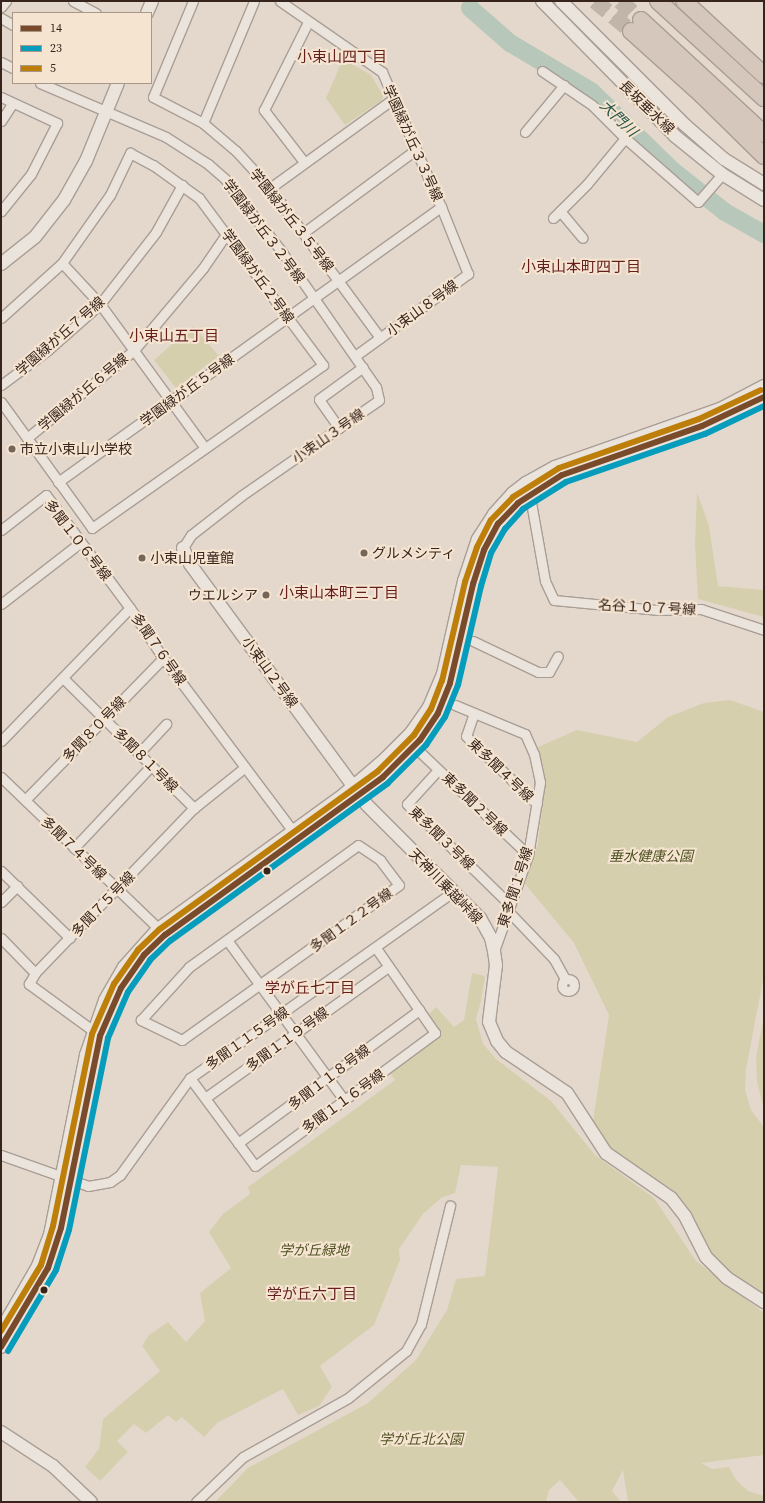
<!DOCTYPE html>
<meta charset="utf-8">
<style>
body{margin:0}
#map{position:relative;width:765px;height:1503px;overflow:hidden;background:#e4d8cc;font-family:"Source Serif 4","Noto Sans JP",serif}
div>[style]{position:absolute}
[style*='--x']{left:calc(var(--x)*1px);top:calc(var(--y)*1px);width:calc(var(--w)*1px);rotate:calc(var(--a)*1deg)}
.green>*{inset:0;background:#d6cfae}
.river>*{height:18px;margin:-9px;padding:0 9px;transform-origin:9px;border-radius:9px;background:#b7c7ba}
.highway-tunnel>*{height:16px;margin-top:-8px;transform-origin:0;background:repeating-linear-gradient(90deg,#c1b4a9 0 16px,transparent 0 24px)}
.roads{filter:drop-shadow(1px 0 #a99e95) drop-shadow(-1px 0 #a99e95) drop-shadow(0 1px #a99e95) drop-shadow(0 -1px #a99e95)}
.street>*{height:9px;margin:-4.5px;padding:0 4.5px;transform-origin:4.5px;border-radius:4.5px;background:#ebe4dd}
.street>.ring{margin:-4.5px;padding:0;box-sizing:content-box;background:none;border:9px solid #ebe4dd;border-radius:50%}
.secondary>*{height:12px;margin:-6px;padding:0 6px;transform-origin:6px;border-radius:6px;background:#ebe4dd}
.highway>*{height:16px;margin:-8px;padding:0 8px;transform-origin:8px;border-radius:8px;background:#d6c7bc}
.bus-1>*{height:6px;margin:-3px;padding:0 3px;transform-origin:3px;border-radius:3px;background:#7a4b2a}
.bus-2>*{height:6px;margin:-3px;padding:0 3px;transform-origin:3px;border-radius:3px;background:#069cbc}
.bus-3>*{height:6px;margin:-3px;padding:0 3px;transform-origin:3px;border-radius:3px;background:#bd7f09}
.dots>*{width:11px;height:11px;translate:-50% -50%;box-sizing:border-box;border:2px solid #f5e4d0;border-radius:50%}
span{translate:-50% -50%;white-space:nowrap;text-align:center;line-height:1.15;-webkit-text-stroke:4px #f5e4d0;paint-order:stroke}
.street-label{font-size:14px;color:#37251d}
.poi-label{font-size:14px;color:#37251d}
.left{translate:0 -50%;text-align:left}
.right{translate:-100% -50%;text-align:right}
.park-label{font-size:14px;color:#505324;font-style:italic}
.neighbourhood-label{font-size:15px;color:#631e1d}
.water-label{font-size:15px;color:#2c564c;font-style:italic}
.frame{position:absolute;inset:0;border:2px solid #37251d;pointer-events:none}
.legend{position:absolute;left:12px;top:12px;width:140px;height:72px;box-sizing:border-box;background:#f5e4d0;border:1px solid #a99888;margin:0;padding:5px 7px;list-style:none;font-size:12px;color:#37251d}
.legend li{display:flex;align-items:center;gap:8px;height:20px}
.legend b{width:20px;border:1px solid #a99888}
</style>
<div id="map">
<div class="green">
<div style="clip-path:polygon(343px 59px,371px 75px,383px 95px,382px 100px,345px 125px,326px 98px)"></div>
<div style="clip-path:polygon(193px 326px,219px 356px,176px 388px,154px 360px)"></div>
<div style="clip-path:polygon(697px 492px,709px 526px,718px 586px,764px 590px,764px 617px,698px 599px,695px 544px)"></div>
<div style="clip-path:polygon(730px 700px,764px 712px,764px 975px,746px 1069px,745px 1090px,751px 1110px,764px 1127px,764px 1296px,728px 1272px,712px 1255px,681px 1199px,665px 1185px,617px 1158px,605px 1146px,593px 1121px,609px 1015px,574px 943px,525px 884px,538px 843px,545px 784px,538px 747px,577px 730px,637px 742px,668px 717px,704px 703px)"></div>
<div style="clip-path:polygon(472px 973px,485px 976px,481px 1001px,476px 1019px,483px 1044px,496px 1059px,551px 1101px,595px 1155px,654px 1198px,696px 1261px,764px 1313px,764px 1455px,701px 1463px,712px 1469px,729px 1467px,736px 1480px,748px 1491px,764px 1496px,764px 1502px,628px 1502px,623px 1470px,612px 1491px,621px 1502px,578px 1501px,560px 1480px,549px 1490px,546px 1502px,215px 1502px,248px 1468px,368px 1403px,416px 1360px,447px 1310px,456px 1279px,485px 1276px,498px 1167px,461px 1165px,455px 1193px,441px 1198px,423px 1214px,399px 1249px,400px 1260px,374px 1325px,320px 1366px,332px 1387px,319px 1406px,298px 1415px,283px 1389px,217px 1423px,204px 1437px,182px 1417px,176px 1422px,168px 1415px,146px 1433px,134px 1424px,117px 1441px,128px 1452px,100px 1481px,85px 1467px,99px 1449px,103px 1419px,160px 1371px,142px 1346px,149px 1335px,168px 1322px,186px 1342px,205px 1321px,200px 1293px,231px 1268px,209px 1232px,223px 1214px,250px 1194px,248px 1187px,395px 1080px,390px 1073px,441px 1034px,429px 1014px,436px 1007px,454px 1027px,464px 1020px)"></div>
<div style="clip-path:polygon(764px 1016px,764px 1109px,757px 1082px,756px 1057px)"></div>
</div>
<div class="river">
<div style="--x:470;--y:8;--w:53;--a:41.2"></div>
<div style="--x:510;--y:43;--w:94;--a:30.7"></div>
<div style="--x:591;--y:91;--w:113;--a:44.3"></div>
<div style="--x:672;--y:170;--w:68;--a:38.4"></div>
<div style="--x:725;--y:212;--w:45;--a:29.4"></div>
</div>
<div class="highway-tunnel">
<div style="--x:595;--y:1;--w:47;--a:39.8"></div>
<div style="--x:620;--y:1;--w:28;--a:42"></div>
</div>
<div class="roads">
<div class="street">
<div style="--x:73;--y:1;--w:26;--a:28"></div>
<div style="--x:193;--y:1;--w:104;--a:112.6"></div>
<div style="--x:153;--y:97;--w:56;--a:27.5"></div>
<div style="--x:203;--y:123;--w:43;--a:40.3"></div>
<div style="--x:236;--y:151;--w:50;--a:47.4"></div>
<div style="--x:270;--y:188;--w:186;--a:53.7"></div>
<div style="--x:1;--y:7;--w:8;--a:-50"></div>
<div style="--x:1;--y:18;--w:14;--a:30"></div>
<div style="--x:1;--y:62;--w:13;--a:27"></div>
<div style="--x:542;--y:71;--w:60;--a:34.2"></div>
<div style="--x:592;--y:105;--w:47;--a:45"></div>
<div style="--x:625;--y:138;--w:97;--a:41.2"></div>
<div style="--x:698;--y:202;--w:37;--a:-49"></div>
<div style="--x:40;--y:83;--w:137;--a:23.2"></div>
<div style="--x:166;--y:137;--w:50;--a:32.7"></div>
<div style="--x:208;--y:164;--w:23;--a:41"></div>
<div style="--x:225;--y:179;--w:93;--a:52"></div>
<div style="--x:282;--y:252;--w:165;--a:55.2"></div>
<div style="--x:376;--y:387;--w:13;--a:77"></div>
<div style="--x:379;--y:400;--w:168;--a:145.2"></div>
<div style="--x:241;--y:496;--w:63;--a:142"></div>
<div style="--x:191;--y:535;--w:15;--a:122"></div>
<div style="--x:1;--y:97;--w:62;--a:24.9"></div>
<div style="--x:57;--y:123;--w:57;--a:117"></div>
<div style="--x:31;--y:174;--w:48;--a:129"></div>
<div style="--x:1;--y:121;--w:20;--a:-57"></div>
<div style="--x:203;--y:123;--w:132;--a:-67.3"></div>
<div style="--x:525;--y:132;--w:61;--a:-50.3"></div>
<div style="--x:304;--y:162;--w:66;--a:-127.6"></div>
<div style="--x:264;--y:110;--w:98;--a:-63.4"></div>
<div style="--x:270;--y:188;--w:152;--a:-35.9"></div>
<div style="--x:560;--y:211;--w:35;--a:50"></div>
<div style="--x:553;--y:218;--w:48;--a:-45"></div>
<div style="--x:587;--y:184;--w:60;--a:-50.4"></div>
<div style="--x:303;--y:233;--w:139;--a:-36.5"></div>
<div style="--x:62;--y:263;--w:56;--a:47.2"></div>
<div style="--x:100;--y:304;--w:178;--a:53.9"></div>
<div style="--x:1;--y:318;--w:82;--a:-42"></div>
<div style="--x:62;--y:263;--w:83;--a:-54.8"></div>
<div style="--x:110;--y:195;--w:47;--a:-64.5"></div>
<div style="--x:130;--y:153;--w:26;--a:28"></div>
<div style="--x:153;--y:165;--w:57;--a:35.7"></div>
<div style="--x:199;--y:198;--w:208;--a:53.4"></div>
<div style="--x:323;--y:365;--w:283;--a:144.8"></div>
<div style="--x:92;--y:528;--w:155;--a:-125.8"></div>
<div style="--x:355;--y:356;--w:140;--a:-36"></div>
<div style="--x:468;--y:274;--w:72;--a:-111.9"></div>
<div style="--x:1;--y:385;--w:59;--a:-36.7"></div>
<div style="--x:48;--y:350;--w:69;--a:-41.5"></div>
<div style="--x:100;--y:304;--w:91;--a:-52.1"></div>
<div style="--x:156;--y:232;--w:54;--a:-61"></div>
<div style="--x:339;--y:428;--w:35;--a:-125"></div>
<div style="--x:319;--y:399;--w:54;--a:-36"></div>
<div style="--x:27;--y:438;--w:139;--a:-39.4"></div>
<div style="--x:134;--y:350;--w:107;--a:-49.9"></div>
<div style="--x:203;--y:268;--w:42;--a:-55.6"></div>
<div style="--x:58;--y:482;--w:472;--a:-35.7"></div>
<div style="--x:441;--y:207;--w:147;--a:-113.6"></div>
<div style="--x:382;--y:72;--w:124;--a:-145.2"></div>
<div style="--x:529;--y:491;--w:91;--a:79.9"></div>
<div style="--x:545;--y:581;--w:21;--a:65"></div>
<div style="--x:554;--y:600;--w:103;--a:5.5"></div>
<div style="--x:657;--y:610;--w:44;--a:-1.3"></div>
<div style="--x:701;--y:609;--w:66;--a:18.4"></div>
<div style="--x:1;--y:530;--w:57;--a:-37.9"></div>
<div style="--x:46;--y:495;--w:141;--a:53.4"></div>
<div style="--x:1;--y:604;--w:101;--a:-37.8"></div>
<div style="--x:473;--y:641;--w:72;--a:25.5"></div>
<div style="--x:538;--y:672;--w:11;--a:0"></div>
<div style="--x:549;--y:672;--w:18;--a:-61"></div>
<div style="--x:63;--y:678;--w:185;--a:44.8"></div>
<div style="--x:455;--y:705;--w:76;--a:22.5"></div>
<div style="--x:525;--y:734;--w:22;--a:66"></div>
<div style="--x:534;--y:754;--w:29;--a:78"></div>
<div style="--x:540;--y:782;--w:74;--a:99.3"></div>
<div style="--x:528;--y:855;--w:102;--a:109.5"></div>
<div style="--x:474;--y:713;--w:24;--a:109"></div>
<div style="--x:466;--y:736;--w:98;--a:43.8"></div>
<div style="--x:1;--y:741;--w:185;--a:-45.9"></div>
<div style="--x:130;--y:608;--w:60;--a:56.6"></div>
<div style="--x:163;--y:658;--w:221;--a:53.1"></div>
<div style="--x:139;--y:753;--w:40;--a:-47"></div>
<div style="--x:421;--y:753;--w:148;--a:43.6"></div>
<div style="--x:438;--y:770;--w:46;--a:132.4"></div>
<div style="--x:407;--y:804;--w:144;--a:44.4"></div>
<div style="--x:1;--y:777;--w:225;--a:43.9"></div>
<div style="--x:25;--y:800;--w:198;--a:-45.8"></div>
<div style="--x:358;--y:845;--w:27;--a:34"></div>
<div style="--x:380;--y:860;--w:31;--a:53"></div>
<div style="--x:399;--y:885;--w:267;--a:144.5"></div>
<div style="--x:182;--y:1040;--w:46;--a:-154"></div>
<div style="--x:141;--y:1020;--w:72;--a:-47.8"></div>
<div style="--x:189;--y:967;--w:208;--a:-35.8"></div>
<div style="--x:74;--y:848;--w:112;--a:-46.8"></div>
<div style="--x:1;--y:871;--w:96;--a:44.2"></div>
<div style="--x:1;--y:902;--w:23;--a:-45"></div>
<div style="--x:508;--y:911;--w:66;--a:46.2"></div>
<div style="--x:554;--y:959;--w:23;--a:61"></div>
<div style="--x:1;--y:938;--w:49;--a:45.8"></div>
<div style="--x:227;--y:940;--w:198;--a:53.8"></div>
<div class="ring" style="left:562px;top:979px;width:3px;height:3px"></div>
<div style="--x:99;--y:1035;--w:87;--a:-143.9"></div>
<div style="--x:29;--y:984;--w:13;--a:-61"></div>
<div style="--x:35;--y:973;--w:229;--a:-46.1"></div>
<div style="--x:194;--y:808;--w:64;--a:-38.7"></div>
<div style="--x:190;--y:1078;--w:109;--a:53.5"></div>
<div style="--x:255;--y:1166;--w:224;--a:-36.5"></div>
<div style="--x:435;--y:1033;--w:103;--a:-124.8"></div>
<div style="--x:205;--y:1098;--w:225;--a:-35.6"></div>
<div style="--x:238;--y:1143;--w:225;--a:-36.3"></div>
<div style="--x:1;--y:1155;--w:92;--a:19.6"></div>
<div style="--x:88;--y:1186;--w:22;--a:-10"></div>
<div style="--x:110;--y:1182;--w:12;--a:-35"></div>
<div style="--x:120;--y:1175;--w:120;--a:-54.2"></div>
<div style="--x:190;--y:1078;--w:322;--a:-35.3"></div>
<div style="--x:196;--y:1502;--w:65;--a:-43.8"></div>
<div style="--x:243;--y:1457;--w:120;--a:-29.3"></div>
<div style="--x:348;--y:1398;--w:75;--a:-39"></div>
<div style="--x:406;--y:1351;--w:31;--a:-61"></div>
<div style="--x:421;--y:1324;--w:122;--a:-76.2"></div>
</div>
<div class="secondary">
<div style="--x:542;--y:1;--w:190;--a:45.4"></div>
<div style="--x:675;--y:136;--w:60;--a:39"></div>
<div style="--x:722;--y:174;--w:49;--a:31.8"></div>
<div style="--x:561;--y:1;--w:175;--a:45"></div>
<div style="--x:685;--y:125;--w:52;--a:41.1"></div>
<div style="--x:724;--y:159;--w:47;--a:32"></div>
<div style="--x:147;--y:13;--w:13;--a:-67"></div>
<div style="--x:1;--y:264;--w:43;--a:-38.5"></div>
<div style="--x:35;--y:237;--w:47;--a:-51.9"></div>
<div style="--x:64;--y:200;--w:45;--a:-60.6"></div>
<div style="--x:86;--y:161;--w:84;--a:-67.7"></div>
<div style="--x:183;--y:548;--w:17;--a:66"></div>
<div style="--x:190;--y:564;--w:299;--a:53.7"></div>
<div style="--x:367;--y:805;--w:160;--a:45"></div>
<div style="--x:480;--y:918;--w:23;--a:61"></div>
<div style="--x:491;--y:938;--w:13;--a:77"></div>
<div style="--x:494;--y:951;--w:14;--a:82"></div>
<div style="--x:496;--y:965;--w:57;--a:97"></div>
<div style="--x:489;--y:1022;--w:21;--a:67"></div>
<div style="--x:497;--y:1041;--w:14;--a:51"></div>
<div style="--x:506;--y:1052;--w:73;--a:33.9"></div>
<div style="--x:567;--y:1093;--w:72;--a:57"></div>
<div style="--x:606;--y:1153;--w:79;--a:34.7"></div>
<div style="--x:671;--y:1198;--w:23;--a:52"></div>
<div style="--x:685;--y:1216;--w:46;--a:62.9"></div>
<div style="--x:706;--y:1257;--w:30;--a:45"></div>
<div style="--x:727;--y:1278;--w:44;--a:33"></div>
<div style="--x:1;--y:1330;--w:74;--a:-60"></div>
<div style="--x:38;--y:1266;--w:33;--a:-69"></div>
<div style="--x:50;--y:1235;--w:184;--a:-78.7"></div>
<div style="--x:86;--y:1055;--w:58;--a:-70.9"></div>
<div style="--x:105;--y:1000;--w:38;--a:-60"></div>
<div style="--x:124;--y:967;--w:51;--a:-48.2"></div>
<div style="--x:158;--y:929;--w:228;--a:-35.9"></div>
<div style="--x:343;--y:795;--w:55;--a:-40.6"></div>
<div style="--x:385;--y:759;--w:37;--a:-45"></div>
<div style="--x:411;--y:733;--w:32;--a:-55"></div>
<div style="--x:429;--y:707;--w:36;--a:-67"></div>
<div style="--x:443;--y:674;--w:95;--a:-77.3"></div>
<div style="--x:464;--y:581;--w:44;--a:-71.6"></div>
<div style="--x:478;--y:539;--w:30;--a:-57"></div>
<div style="--x:494;--y:514;--w:28;--a:-48"></div>
<div style="--x:513;--y:493;--w:16;--a:-38"></div>
<div style="--x:526;--y:483;--w:33;--a:-29"></div>
<div style="--x:555;--y:467;--w:175;--a:-19.4"></div>
<div style="--x:720;--y:409;--w:50;--a:-27.6"></div>
<div style="--x:1;--y:1347;--w:92;--a:-59.3"></div>
<div style="--x:48;--y:1268;--w:42;--a:-72"></div>
<div style="--x:61;--y:1228;--w:196;--a:-78.5"></div>
<div style="--x:100;--y:1036;--w:52;--a:-66.4"></div>
<div style="--x:121;--y:988;--w:40;--a:-55.1"></div>
<div style="--x:144;--y:955;--w:29;--a:-44"></div>
<div style="--x:165;--y:935;--w:269;--a:-35.9"></div>
<div style="--x:383;--y:777;--w:52;--a:-45"></div>
<div style="--x:420;--y:740;--w:32;--a:-56"></div>
<div style="--x:438;--y:713;--w:32;--a:-68"></div>
<div style="--x:450;--y:683;--w:102;--a:-76.9"></div>
<div style="--x:473;--y:584;--w:36;--a:-72"></div>
<div style="--x:484;--y:550;--w:30;--a:-62"></div>
<div style="--x:498;--y:524;--w:29;--a:-46"></div>
<div style="--x:518;--y:503;--w:52;--a:-32.5"></div>
<div style="--x:562;--y:475;--w:148;--a:-19.3"></div>
<div style="--x:702;--y:426;--w:68;--a:-25.1"></div>
<div style="--x:1;--y:1432;--w:62;--a:33.2"></div>
<div style="--x:53;--y:1466;--w:52;--a:43.5"></div>
</div>
<div class="highway">
<div style="--x:658;--y:1;--w:144;--a:42.5"></div>
<div style="--x:684;--y:1;--w:109;--a:42.8"></div>
<div style="--x:641;--y:20;--w:168;--a:42.8"></div>
<div style="--x:631;--y:31;--w:96;--a:42"></div>
<div style="--x:702;--y:95;--w:87;--a:44.5"></div>
</div>
</div>
<div class="bus-1">
<div style="--x:1;--y:1347;--w:92;--a:-59.3"></div>
<div style="--x:48;--y:1268;--w:42;--a:-72"></div>
<div style="--x:61;--y:1228;--w:196;--a:-78.5"></div>
<div style="--x:100;--y:1036;--w:52;--a:-66.4"></div>
<div style="--x:121;--y:988;--w:40;--a:-55.1"></div>
<div style="--x:144;--y:955;--w:29;--a:-44"></div>
<div style="--x:165;--y:935;--w:269;--a:-35.9"></div>
<div style="--x:383;--y:777;--w:52;--a:-45"></div>
<div style="--x:420;--y:740;--w:32;--a:-56"></div>
<div style="--x:438;--y:713;--w:32;--a:-68"></div>
<div style="--x:450;--y:683;--w:102;--a:-76.9"></div>
<div style="--x:473;--y:584;--w:36;--a:-72"></div>
<div style="--x:484;--y:550;--w:30;--a:-62"></div>
<div style="--x:498;--y:524;--w:29;--a:-46"></div>
<div style="--x:518;--y:503;--w:52;--a:-32.5"></div>
<div style="--x:562;--y:475;--w:148;--a:-19.3"></div>
<div style="--x:702;--y:426;--w:68;--a:-25.1"></div>
</div>
<div class="bus-2">
<div style="--x:8;--y:1351;--w:94;--a:-59.3"></div>
<div style="--x:56;--y:1270;--w:42;--a:-72"></div>
<div style="--x:69;--y:1230;--w:196;--a:-78.5"></div>
<div style="--x:108;--y:1038;--w:50;--a:-66.5"></div>
<div style="--x:128;--y:992;--w:39;--a:-55"></div>
<div style="--x:150;--y:960;--w:28;--a:-44"></div>
<div style="--x:170;--y:941;--w:269;--a:-35.9"></div>
<div style="--x:388;--y:783;--w:54;--a:-45"></div>
<div style="--x:426;--y:745;--w:34;--a:-56"></div>
<div style="--x:445;--y:717;--w:35;--a:-68"></div>
<div style="--x:458;--y:685;--w:102;--a:-76.9"></div>
<div style="--x:481;--y:586;--w:34;--a:-73"></div>
<div style="--x:491;--y:553;--w:28;--a:-60"></div>
<div style="--x:505;--y:529;--w:27;--a:-48"></div>
<div style="--x:523;--y:509;--w:51;--a:-32.1"></div>
<div style="--x:566;--y:482;--w:147;--a:-19.1"></div>
<div style="--x:705;--y:434;--w:65;--a:-25.4"></div>
</div>
<div class="bus-3">
<div style="--x:1;--y:1331;--w:77;--a:-58.8"></div>
<div style="--x:41;--y:1265;--w:41;--a:-72.9"></div>
<div style="--x:53;--y:1226;--w:196;--a:-78.5"></div>
<div style="--x:92;--y:1034;--w:55;--a:-66.3"></div>
<div style="--x:114;--y:984;--w:42;--a:-54.8"></div>
<div style="--x:138;--y:950;--w:30;--a:-44"></div>
<div style="--x:160;--y:929;--w:269;--a:-35.9"></div>
<div style="--x:378;--y:771;--w:51;--a:-45"></div>
<div style="--x:414;--y:735;--w:31;--a:-57"></div>
<div style="--x:431;--y:709;--w:30;--a:-69"></div>
<div style="--x:442;--y:681;--w:102;--a:-76.9"></div>
<div style="--x:465;--y:582;--w:37;--a:-71"></div>
<div style="--x:477;--y:547;--w:30;--a:-63"></div>
<div style="--x:491;--y:520;--w:32;--a:-46"></div>
<div style="--x:513;--y:497;--w:54;--a:-32.2"></div>
<div style="--x:559;--y:468;--w:148;--a:-19.3"></div>
<div style="--x:699;--y:419;--w:68;--a:-25.1"></div>
</div>
<div class="dots">
<div style="left:12px;top:449px;background:#74645a"></div>
<div style="left:364px;top:553px;background:#74645a"></div>
<div style="left:142px;top:558px;background:#74645a"></div>
<div style="left:266px;top:595px;background:#74645a"></div>
<div style="left:267px;top:871px;background:#37251d"></div>
<div style="left:44px;top:1290px;background:#37251d"></div>
</div>
<div class="street-label">
<span style="left:647px;top:107px;rotate:44deg">長坂垂水線</span>
<span style="left:413px;top:143px;rotate:66deg">学園緑が丘３３号線</span>
<span style="left:292px;top:220px;rotate:52deg">学園緑が丘３５号線</span>
<span style="left:264px;top:231px;rotate:53deg">学園緑が丘３２号線</span>
<span style="left:258px;top:276px;rotate:54deg">学園緑が丘２号線</span>
<span style="left:422px;top:308px;rotate:-36deg">小束山８号線</span>
<span style="left:60px;top:336px;rotate:-41deg">学園緑が丘７号線</span>
<span style="left:187px;top:390px;rotate:-36deg">学園緑が丘５号線</span>
<span style="left:83px;top:392px;rotate:-40deg">学園緑が丘６号線</span>
<span style="left:328px;top:436px;rotate:-35deg">小束山３号線</span>
<span style="left:78px;top:540px;rotate:52deg">多聞１０６号線</span>
<span style="left:647px;top:607px;rotate:3deg">名谷１０７号線</span>
<span style="left:159px;top:649px;rotate:55deg">多聞７６号線</span>
<span style="left:270px;top:672px;rotate:54deg">小束山２号線</span>
<span style="left:94px;top:729px;rotate:-46deg">多聞８０号線</span>
<span style="left:146px;top:760px;rotate:45deg">多聞８１号線</span>
<span style="left:501px;top:770px;rotate:44deg">東多聞４号線</span>
<span style="left:475px;top:804px;rotate:44deg">東多聞２号線</span>
<span style="left:442px;top:838px;rotate:44deg">東多聞３号線</span>
<span style="left:74px;top:848px;rotate:44deg">多聞７４号線</span>
<span style="left:446px;top:886px;rotate:46deg">天神川乗越峠線</span>
<span style="left:515px;top:887px;rotate:-72deg">東多聞１号線</span>
<span style="left:103px;top:904px;rotate:-46deg">多聞７５号線</span>
<span style="left:351px;top:920px;rotate:-36deg">多聞１２２号線</span>
<span style="left:247px;top:1038px;rotate:-35deg">多聞１１５号線</span>
<span style="left:287px;top:1039px;rotate:-36deg">多聞１１９号線</span>
<span style="left:329px;top:1077px;rotate:-37deg">多聞１１８号線</span>
<span style="left:343px;top:1101px;rotate:-36deg">多聞１１６号線</span>
</div>
<div class="poi-label">
<span class="left" style="left:20px;top:449px">市立小束山小学校</span>
<span class="left" style="left:372px;top:553px">グルメシティ</span>
<span class="left" style="left:150px;top:558px">小束山児童館</span>
<span class="right" style="left:258px;top:595px">ウエルシア</span>
</div>
<div class="park-label">
<span style="left:651px;top:856px">垂水健康公園</span>
<span style="left:314px;top:1250px">学が丘緑地</span>
<span style="left:421px;top:1439px">学が丘北公園</span>
</div>
<div class="neighbourhood-label">
<span style="left:342px;top:57px">小束山四丁目</span>
<span style="left:581px;top:267px">小束山本町四丁目</span>
<span style="left:174px;top:336px">小束山五丁目</span>
<span style="left:339px;top:593px">小束山本町三丁目</span>
<span style="left:310px;top:988px">学が丘七丁目</span>
<span style="left:312px;top:1294px">学が丘六丁目</span>
</div>
<div class="water-label">
<span style="left:619px;top:118px;rotate:44deg">大門川</span>
</div>
<div class="frame"></div>
<ul class="legend">
<li><b style="height:5px;background:#7a4b2a"></b>14</li>
<li><b style="height:5px;background:#069cbc"></b>23</li>
<li><b style="height:5px;background:#bd7f09"></b>5</li>
</ul>
</div>
